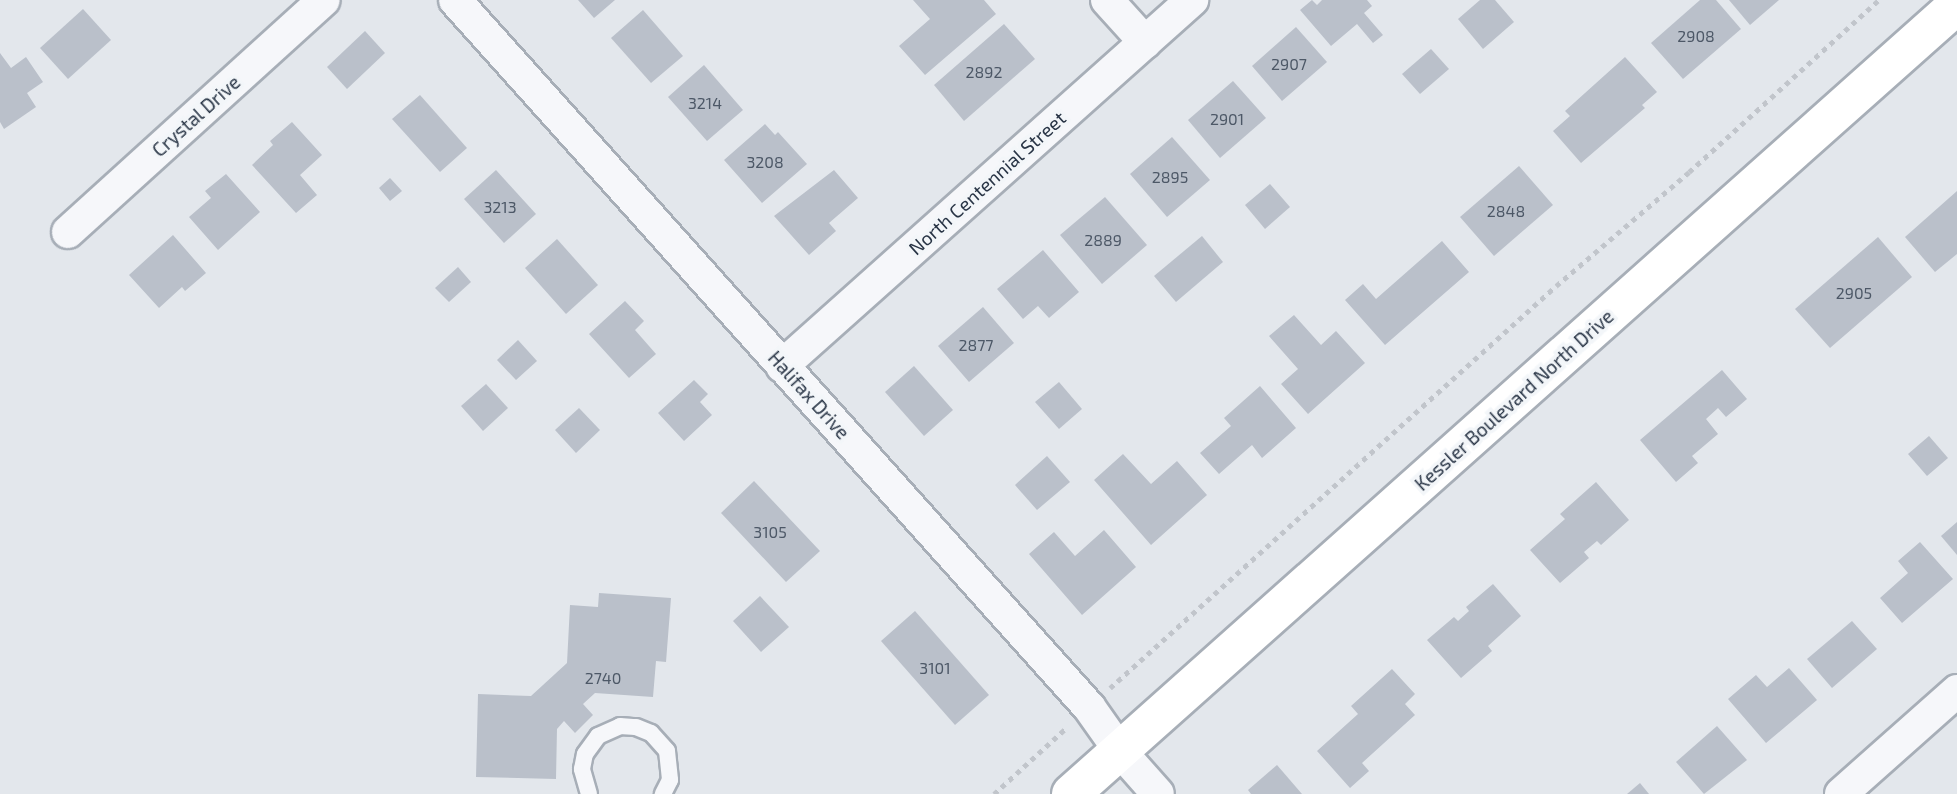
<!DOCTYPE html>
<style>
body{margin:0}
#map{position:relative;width:1957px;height:794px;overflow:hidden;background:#e3e7ec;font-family:"Exo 2",sans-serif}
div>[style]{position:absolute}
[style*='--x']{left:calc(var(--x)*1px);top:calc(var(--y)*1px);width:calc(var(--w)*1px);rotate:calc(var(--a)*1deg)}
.building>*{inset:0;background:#bac0ca}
.path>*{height:4.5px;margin-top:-2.25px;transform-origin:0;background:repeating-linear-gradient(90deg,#c1c5cb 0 5px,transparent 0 10px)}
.roads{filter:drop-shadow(2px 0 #a7aeb7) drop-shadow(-2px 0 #a7aeb7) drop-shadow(0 2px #a7aeb7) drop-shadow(0 -2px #a7aeb7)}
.lane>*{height:16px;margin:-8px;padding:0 8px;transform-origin:8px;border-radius:8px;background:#f6f7fa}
.street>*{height:32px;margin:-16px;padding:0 16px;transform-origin:16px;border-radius:16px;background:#f6f7fa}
.secondary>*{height:38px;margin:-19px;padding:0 19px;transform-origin:19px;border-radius:19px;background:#fff}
span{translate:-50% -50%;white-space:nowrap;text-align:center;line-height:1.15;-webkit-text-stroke:7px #f3f6f9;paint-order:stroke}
.number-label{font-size:16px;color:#4d5867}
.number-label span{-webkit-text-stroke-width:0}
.street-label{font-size:19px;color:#293546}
</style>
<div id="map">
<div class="building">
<div style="clip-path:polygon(578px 0,615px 0,594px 18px)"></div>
<div style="clip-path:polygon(913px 0,984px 0,996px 14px,925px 75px,899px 46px,930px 19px)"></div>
<div style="clip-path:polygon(1312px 0,1317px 5px,1322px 0,1367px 0,1372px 6px,1364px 13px,1383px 35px,1373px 43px,1357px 24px,1331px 46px,1300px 10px)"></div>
<div style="clip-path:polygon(1480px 0,1495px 0,1514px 22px,1483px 49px,1458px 19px)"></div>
<div style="clip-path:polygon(1700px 0,1716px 0,1741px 29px,1683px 79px,1651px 43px)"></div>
<div style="clip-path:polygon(1729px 0,1779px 0,1750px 25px)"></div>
<div style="clip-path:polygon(83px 9px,111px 40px,68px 79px,40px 48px)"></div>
<div style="clip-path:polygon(643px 10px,683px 56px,651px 83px,611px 38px)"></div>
<div style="clip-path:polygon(1004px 24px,1035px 59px,964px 121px,934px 85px)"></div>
<div style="clip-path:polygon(1296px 27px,1327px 62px,1282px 101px,1252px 66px)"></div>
<div style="clip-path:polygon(365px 31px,385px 53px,347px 89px,327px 67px)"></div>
<div style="clip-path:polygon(1431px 49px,1449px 69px,1420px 94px,1402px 74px)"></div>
<div style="clip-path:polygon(0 53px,11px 68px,26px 57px,43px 82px,27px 93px,36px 107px,4px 129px,0 122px)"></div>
<div style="clip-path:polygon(1625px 57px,1657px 92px,1642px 105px,1645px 108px,1581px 163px,1553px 131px,1570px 116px,1565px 111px)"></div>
<div style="clip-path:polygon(704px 65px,743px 110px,707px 141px,668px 97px)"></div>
<div style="clip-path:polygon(1233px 81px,1266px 118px,1220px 158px,1188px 120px)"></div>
<div style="clip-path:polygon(420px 95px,467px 148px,440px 172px,392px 119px)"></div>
<div style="clip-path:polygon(292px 122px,322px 155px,300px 175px,317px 195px,296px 213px,252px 165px,273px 145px,270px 141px)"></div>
<div style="clip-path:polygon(765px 124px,775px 135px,778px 132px,807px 164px,762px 203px,724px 160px)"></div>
<div style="clip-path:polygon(1172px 137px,1210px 180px,1167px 217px,1130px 174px)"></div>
<div style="clip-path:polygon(1519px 166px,1553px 205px,1494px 256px,1460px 217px)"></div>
<div style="clip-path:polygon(496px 170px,536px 214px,504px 243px,464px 199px)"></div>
<div style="clip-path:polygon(834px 170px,858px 198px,829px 223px,836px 231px,809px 255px,774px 216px)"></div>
<div style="clip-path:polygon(226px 174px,260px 212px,218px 250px,189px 217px,211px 198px,205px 191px)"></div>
<div style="clip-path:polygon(390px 178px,402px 191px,390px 201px,379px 188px)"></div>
<div style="clip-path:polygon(1270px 184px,1290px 207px,1265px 229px,1245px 205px)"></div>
<div style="clip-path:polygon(1957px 191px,1957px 254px,1935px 272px,1905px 237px)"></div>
<div style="clip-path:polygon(1105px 197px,1147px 245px,1102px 284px,1060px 235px)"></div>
<div style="clip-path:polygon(173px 235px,206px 273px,185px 291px,182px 287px,159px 308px,129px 275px)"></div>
<div style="clip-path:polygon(1202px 236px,1223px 262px,1176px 302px,1154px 276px)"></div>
<div style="clip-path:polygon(1878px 237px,1912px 277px,1830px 348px,1795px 309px)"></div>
<div style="clip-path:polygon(557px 239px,598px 285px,566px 314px,525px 268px)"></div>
<div style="clip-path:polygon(1442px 241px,1469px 272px,1385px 345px,1345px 300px,1363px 284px,1376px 299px)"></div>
<div style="clip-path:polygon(1043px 250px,1079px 292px,1049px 318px,1038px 306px,1023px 319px,997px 289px)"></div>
<div style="clip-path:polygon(458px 267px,471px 282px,449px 302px,435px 288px)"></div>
<div style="clip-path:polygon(625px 301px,644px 321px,635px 330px,656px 354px,629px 378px,589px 334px)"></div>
<div style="clip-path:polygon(983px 307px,1014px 343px,969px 382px,938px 346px)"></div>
<div style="clip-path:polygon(1294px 315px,1321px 345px,1336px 331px,1365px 363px,1308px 414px,1281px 384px,1298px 369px,1269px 336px)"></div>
<div style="clip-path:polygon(518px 340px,537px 361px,516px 380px,497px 360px)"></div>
<div style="clip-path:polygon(914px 366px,953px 410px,924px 436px,885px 392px)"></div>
<div style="clip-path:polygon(1722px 370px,1747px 399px,1726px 417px,1718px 408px,1706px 419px,1718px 434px,1692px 456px,1698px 463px,1676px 482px,1640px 440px)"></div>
<div style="clip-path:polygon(694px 380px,708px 394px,700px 402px,712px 415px,684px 441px,658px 413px)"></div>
<div style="clip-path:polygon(1059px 382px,1082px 409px,1059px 429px,1035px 402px)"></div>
<div style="clip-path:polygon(486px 384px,508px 408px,483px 431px,461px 406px)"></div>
<div style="clip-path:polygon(1260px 386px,1296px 428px,1262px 458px,1252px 445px,1219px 474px,1200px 453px,1231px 426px,1224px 418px)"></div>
<div style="clip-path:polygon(579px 408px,600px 430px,576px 453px,555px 430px)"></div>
<div style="clip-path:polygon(1929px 436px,1948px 458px,1927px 476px,1908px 454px)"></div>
<div style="clip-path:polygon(1123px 454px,1151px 484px,1177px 461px,1207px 495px,1151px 545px,1094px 480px)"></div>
<div style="clip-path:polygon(1047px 456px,1070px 482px,1037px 510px,1015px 485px)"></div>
<div style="clip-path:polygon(754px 481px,820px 551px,786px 582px,721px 513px)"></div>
<div style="clip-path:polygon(1596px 482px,1629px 520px,1601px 545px,1597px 541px,1584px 552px,1589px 558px,1560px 583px,1530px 550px,1565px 519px,1560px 514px)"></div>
<div style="clip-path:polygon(1957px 522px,1957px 555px,1941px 536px)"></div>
<div style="clip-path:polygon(1104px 530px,1136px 567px,1082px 615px,1029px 554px,1054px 532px,1075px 556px)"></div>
<div style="clip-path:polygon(1920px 542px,1953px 579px,1902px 623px,1880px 598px,1908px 573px,1898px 561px)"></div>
<div style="clip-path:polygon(1493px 584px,1521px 616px,1488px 646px,1492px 651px,1461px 678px,1427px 640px,1454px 617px,1458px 621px,1469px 611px,1466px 607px)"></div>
<div style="clip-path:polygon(599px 593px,671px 598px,666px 662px,656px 661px,653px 697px,595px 693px,583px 704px,593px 715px,575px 733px,564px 721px,557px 729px,556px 779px,476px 777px,478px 694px,531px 696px,567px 663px,570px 605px,598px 607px)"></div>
<div style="clip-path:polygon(760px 596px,789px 627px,761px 652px,733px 621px)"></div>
<div style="clip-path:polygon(915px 611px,989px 695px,955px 725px,881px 641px)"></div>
<div style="clip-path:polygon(1852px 621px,1877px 649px,1832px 688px,1807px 659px)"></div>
<div style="clip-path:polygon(1789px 668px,1817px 700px,1766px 743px,1728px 699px,1756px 675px,1767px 687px)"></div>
<div style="clip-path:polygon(1392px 669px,1415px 694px,1405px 704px,1415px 715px,1362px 763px,1369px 771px,1350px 788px,1317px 751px,1358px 714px,1351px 706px)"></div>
<div style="clip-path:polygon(1717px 726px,1747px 760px,1704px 794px,1676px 762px)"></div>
<div style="clip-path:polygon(1277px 765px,1302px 794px,1251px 794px,1248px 790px)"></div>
<div style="clip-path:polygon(1640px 783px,1649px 794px,1627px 794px)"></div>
</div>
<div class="path">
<div style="--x:1110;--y:688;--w:600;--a:-42.03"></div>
<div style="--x:1556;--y:286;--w:175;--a:-40.6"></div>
<div style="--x:1689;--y:172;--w:256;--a:-42.2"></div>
<div style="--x:994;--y:794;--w:99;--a:-42.5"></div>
</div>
<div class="roads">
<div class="lane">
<div style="--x:589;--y:794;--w:26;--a:-106"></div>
<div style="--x:582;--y:769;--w:15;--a:-79"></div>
<div style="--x:585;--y:754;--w:22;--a:-54"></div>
<div style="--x:598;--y:736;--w:24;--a:-24"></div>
<div style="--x:620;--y:726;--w:16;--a:4"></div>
<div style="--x:636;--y:727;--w:16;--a:22"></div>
<div style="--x:651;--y:733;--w:24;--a:48"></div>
<div style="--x:667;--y:751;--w:29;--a:84"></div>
<div style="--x:670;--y:780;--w:16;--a:117"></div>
</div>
<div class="street">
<div style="--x:455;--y:0;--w:950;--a:48.12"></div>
<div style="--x:1089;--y:707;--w:54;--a:54.8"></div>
<div style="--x:1120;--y:751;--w:57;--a:48.5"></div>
<div style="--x:1107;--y:0;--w:57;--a:47.9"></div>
<div style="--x:68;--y:232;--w:345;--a:-42.2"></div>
<div style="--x:782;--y:366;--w:550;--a:-41.75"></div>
<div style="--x:1841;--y:794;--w:155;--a:-41.6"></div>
</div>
<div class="secondary">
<div style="--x:1071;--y:794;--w:1186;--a:-41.69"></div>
</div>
</div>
<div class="number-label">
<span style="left:1696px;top:36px">2908</span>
<span style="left:1289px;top:64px">2907</span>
<span style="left:984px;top:72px">2892</span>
<span style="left:705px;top:103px">3214</span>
<span style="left:1227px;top:119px">2901</span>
<span style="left:765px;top:162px">3208</span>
<span style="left:1170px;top:177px">2895</span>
<span style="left:500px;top:207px">3213</span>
<span style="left:1506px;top:211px">2848</span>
<span style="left:1103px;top:240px">2889</span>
<span style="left:1854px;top:293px">2905</span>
<span style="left:976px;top:345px">2877</span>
<span style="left:770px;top:532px">3105</span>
<span style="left:935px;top:668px">3101</span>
<span style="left:603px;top:678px">2740</span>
</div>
<div class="street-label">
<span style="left:196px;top:116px;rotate:-42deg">Crystal Drive</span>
<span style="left:987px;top:183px;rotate:-42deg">North Centennial Street</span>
<span style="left:809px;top:395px;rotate:48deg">Halifax Drive</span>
<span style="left:1514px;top:400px;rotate:-42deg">Kessler Boulevard North Drive</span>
</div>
</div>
